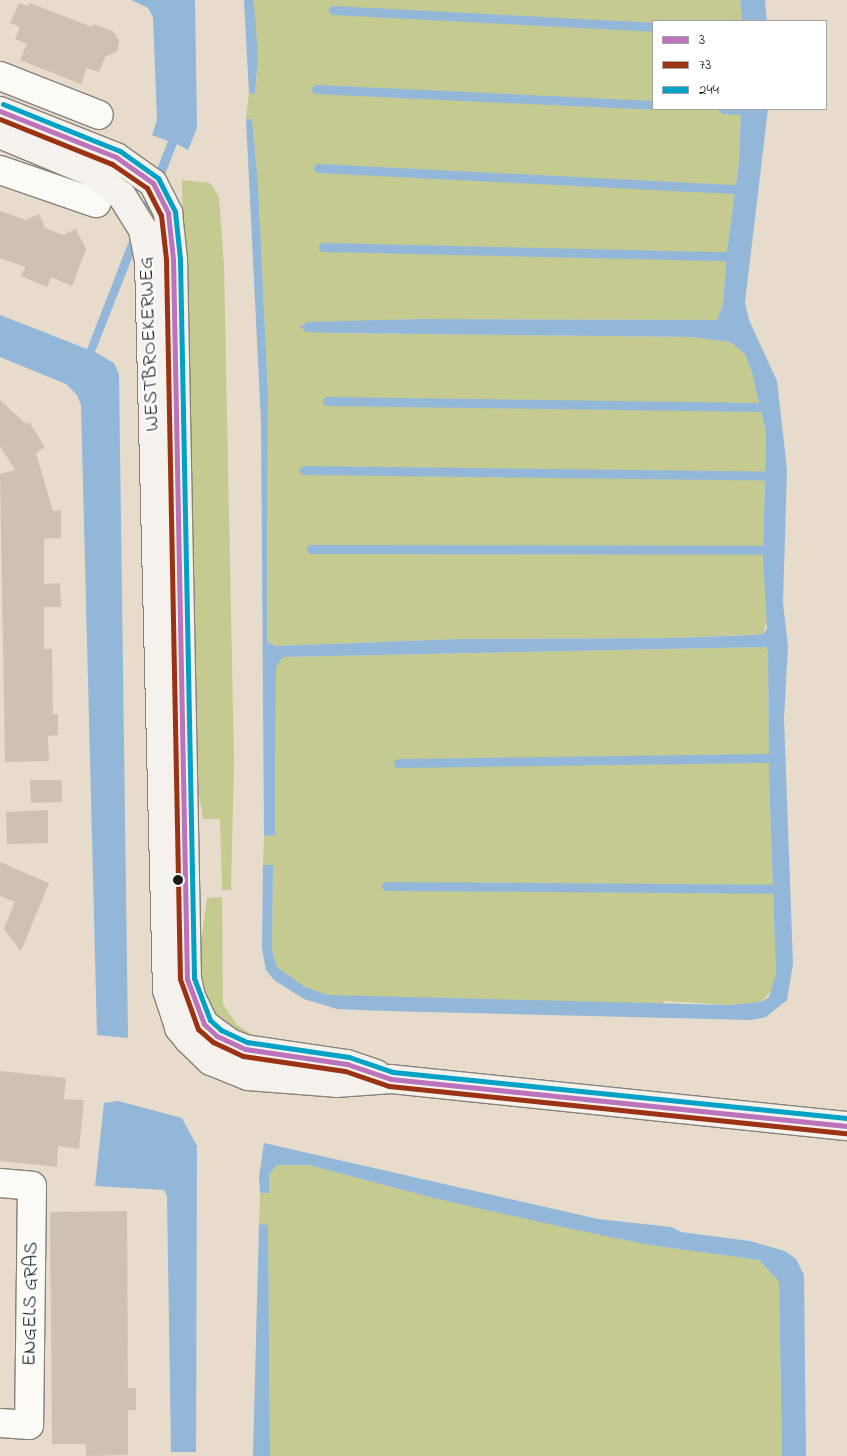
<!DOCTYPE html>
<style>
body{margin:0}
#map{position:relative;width:847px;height:1456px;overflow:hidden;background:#e7dbcb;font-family:"Indie Flower",sans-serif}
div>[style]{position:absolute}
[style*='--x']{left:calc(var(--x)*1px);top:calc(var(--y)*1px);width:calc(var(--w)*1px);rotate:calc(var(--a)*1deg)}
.green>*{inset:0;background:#c5ca90}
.water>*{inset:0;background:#93b7d8}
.stream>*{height:9px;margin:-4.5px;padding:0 4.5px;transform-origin:4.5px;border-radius:4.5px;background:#93b7d8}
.building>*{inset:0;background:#cec1b2}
.roads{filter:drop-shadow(1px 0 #87817a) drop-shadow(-1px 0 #87817a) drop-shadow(0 1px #87817a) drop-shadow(0 -1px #87817a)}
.street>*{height:28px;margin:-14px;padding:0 14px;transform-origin:14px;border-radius:14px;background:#fbfaf7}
.secondary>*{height:28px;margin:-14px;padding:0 14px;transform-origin:14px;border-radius:14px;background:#f5f1ec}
.bus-1>*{height:5px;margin:-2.5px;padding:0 2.5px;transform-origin:2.5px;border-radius:2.5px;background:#bb74bb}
.bus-2>*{height:5px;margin:-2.5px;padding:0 2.5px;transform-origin:2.5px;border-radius:2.5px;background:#9b3214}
.bus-3>*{height:5px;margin:-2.5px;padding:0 2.5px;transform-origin:2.5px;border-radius:2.5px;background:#01a2c5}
.dots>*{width:14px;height:14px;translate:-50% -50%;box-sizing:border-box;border:2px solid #fff;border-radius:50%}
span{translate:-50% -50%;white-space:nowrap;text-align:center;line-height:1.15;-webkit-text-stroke:4px #fff;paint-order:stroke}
.street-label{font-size:20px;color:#1c1c1c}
.legend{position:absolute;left:652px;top:20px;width:175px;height:90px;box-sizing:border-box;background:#fff;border:1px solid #a4a4a4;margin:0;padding:6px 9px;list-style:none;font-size:15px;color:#1c1c1c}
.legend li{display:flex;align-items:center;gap:10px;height:25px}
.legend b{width:25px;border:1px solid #a4a4a4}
</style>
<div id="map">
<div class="green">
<div style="clip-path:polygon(253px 0,740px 0,742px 21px,653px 21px,653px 109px,741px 109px,739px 162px,727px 251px,723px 304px,717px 320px,418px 319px,301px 324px,333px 333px,691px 337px,730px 342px,745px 354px,752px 373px,766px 433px,763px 558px,767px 620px,763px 634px,675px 638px,457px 639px,276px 646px,267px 642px,268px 392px,258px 183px,252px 119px,246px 119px,249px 93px,255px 94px,257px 77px)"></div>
<div style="clip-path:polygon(182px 180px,210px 183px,219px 197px,224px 266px,234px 762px,231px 890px,222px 890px,220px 819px,203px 819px,191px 744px)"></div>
<div style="clip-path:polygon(765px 647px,768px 649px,769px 778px,776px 974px,773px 989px,761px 1002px,728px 1005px,665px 1001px,662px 1004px,344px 997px,328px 995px,305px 987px,277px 967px,272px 950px,273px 865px,263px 865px,264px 836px,275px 835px,276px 667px,283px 657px)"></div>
<div style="clip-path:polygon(222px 897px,223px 1004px,237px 1025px,262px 1041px,239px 1036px,218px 1019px,204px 997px,197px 970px,207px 898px)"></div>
<div style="clip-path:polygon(285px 1162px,309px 1165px,433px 1198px,649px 1245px,759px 1260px,779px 1282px,782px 1456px,270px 1456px,268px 1225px,259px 1224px,260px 1193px,269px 1193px,269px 1175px,277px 1165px)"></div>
</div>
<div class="water">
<div style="clip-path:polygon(131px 0,195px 0,197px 128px,188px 150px,177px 144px,95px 352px,114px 363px,119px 374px,128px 1038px,97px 1035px,81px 405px,77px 395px,66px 384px,0 357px,0 315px,87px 349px,168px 141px,152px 135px,157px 120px,153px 17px,148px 8px)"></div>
<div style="clip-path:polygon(244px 0,253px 0,255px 15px,258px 58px,255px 94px,249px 93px)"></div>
<div style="clip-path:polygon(740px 0,765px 0,767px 21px,742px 21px)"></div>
<div style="clip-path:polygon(741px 109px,768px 109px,745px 302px,749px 320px,777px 381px,787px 469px,783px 603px,788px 647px,784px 718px,793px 964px,787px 1000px,766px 1017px,751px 1020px,385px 1011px,337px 1009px,304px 999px,274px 980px,266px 970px,262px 949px,263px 865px,273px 865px,272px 950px,277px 967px,305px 987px,328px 995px,728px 1005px,761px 1002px,769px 997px,776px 974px,769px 778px,768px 650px,765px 647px,283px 657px,276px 667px,275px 835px,264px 836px,261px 422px,246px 119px,252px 119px,258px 183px,268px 392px,267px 642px,276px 646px,457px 639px,675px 638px,751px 635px,763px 634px,767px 629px,763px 558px,766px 433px,752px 373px,745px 354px,730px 342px,691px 337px,333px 333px,306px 332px,300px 327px,307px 322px,418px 319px,717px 320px,723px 304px,727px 251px,739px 162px)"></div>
<div style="clip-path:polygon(118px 1101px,182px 1118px,197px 1146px,196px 1452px,171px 1452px,167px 1196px,164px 1190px,95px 1186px,104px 1103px)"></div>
<div style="clip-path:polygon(264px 1143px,598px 1219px,671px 1227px,681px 1232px,750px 1241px,785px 1251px,796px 1259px,804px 1275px,806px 1456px,782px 1456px,779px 1282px,759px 1260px,649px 1245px,567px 1228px,433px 1198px,309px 1165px,277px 1165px,269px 1175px,269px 1193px,260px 1193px,259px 1177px)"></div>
<div style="clip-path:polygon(259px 1224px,268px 1225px,270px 1456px,253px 1456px)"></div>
</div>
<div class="stream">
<div style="--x:333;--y:10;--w:320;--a:3"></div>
<div style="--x:316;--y:89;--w:337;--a:2.7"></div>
<div style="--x:723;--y:109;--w:18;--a:3"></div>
<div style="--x:318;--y:168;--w:419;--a:2.9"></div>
<div style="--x:323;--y:247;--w:403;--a:1.3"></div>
<div style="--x:327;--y:401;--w:434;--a:0.8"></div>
<div style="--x:304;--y:470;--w:461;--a:0.7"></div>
<div style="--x:311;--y:549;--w:452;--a:0.1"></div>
<div style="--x:398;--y:763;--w:371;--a:-0.8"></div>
<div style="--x:386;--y:886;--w:386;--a:0.4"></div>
</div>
<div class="building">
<div style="clip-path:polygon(19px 3px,28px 6px,30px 3px,92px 27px,93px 24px,113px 31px,119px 40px,118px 51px,105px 57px,99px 72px,87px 68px,81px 84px,20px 60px,27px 44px,15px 39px,20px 27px,10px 23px)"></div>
<div style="clip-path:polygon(0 211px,26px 220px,39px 214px,45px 228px,63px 235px,76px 229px,86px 249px,72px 286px,51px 277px,47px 287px,21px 276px,25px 267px,0 258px)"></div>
<div style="clip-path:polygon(0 400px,26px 424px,29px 422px,45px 447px,36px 453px,53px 511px,61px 510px,61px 538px,44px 539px,44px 584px,60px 583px,61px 607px,44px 607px,44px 649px,52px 649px,53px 714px,58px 714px,58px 735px,48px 736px,49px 761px,5px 762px,0 474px,15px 470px,0 446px)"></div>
<div style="clip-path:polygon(30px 780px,62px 780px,62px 802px,31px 803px)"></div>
<div style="clip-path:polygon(48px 810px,48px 843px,7px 844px,6px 812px)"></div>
<div style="clip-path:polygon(0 862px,49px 883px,21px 951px,4px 929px,15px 902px,0 896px)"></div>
<div style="clip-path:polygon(0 1071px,66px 1078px,64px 1099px,84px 1100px,79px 1149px,58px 1146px,57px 1167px,0 1161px)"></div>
<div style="clip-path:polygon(127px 1211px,128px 1388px,136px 1388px,136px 1410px,128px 1410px,128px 1455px,86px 1456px,86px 1444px,52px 1444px,50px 1212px)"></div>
</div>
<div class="roads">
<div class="street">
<div style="--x:0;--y:76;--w:106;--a:21.5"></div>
<div style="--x:0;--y:170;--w:102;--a:19"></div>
<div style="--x:0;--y:1183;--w:32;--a:5"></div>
<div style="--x:32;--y:1186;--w:239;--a:90.7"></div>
<div style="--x:29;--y:1425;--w:29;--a:-176"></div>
</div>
<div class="secondary">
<div style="--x:0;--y:111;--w:125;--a:21.6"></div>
<div style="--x:116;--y:157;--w:45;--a:35.1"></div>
<div style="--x:153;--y:183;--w:34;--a:63"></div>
<div style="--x:168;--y:213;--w:46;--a:83.8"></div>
<div style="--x:173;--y:259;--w:720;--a:88.89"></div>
<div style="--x:187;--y:979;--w:18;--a:77"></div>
<div style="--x:191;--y:997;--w:30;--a:64"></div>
<div style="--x:204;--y:1024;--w:32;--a:36"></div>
<div style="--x:230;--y:1043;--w:16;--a:22"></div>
<div style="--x:245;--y:1049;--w:103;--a:8.4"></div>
<div style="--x:347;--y:1064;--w:31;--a:19"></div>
<div style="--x:0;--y:134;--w:99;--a:22.7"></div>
<div style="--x:91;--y:172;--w:39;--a:38"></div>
<div style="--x:122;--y:196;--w:40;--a:58"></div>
<div style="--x:143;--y:230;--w:31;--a:79"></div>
<div style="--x:149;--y:260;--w:730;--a:88.59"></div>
<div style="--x:167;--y:990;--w:40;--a:72"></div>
<div style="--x:179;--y:1028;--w:16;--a:50"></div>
<div style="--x:189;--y:1040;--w:30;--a:44"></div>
<div style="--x:211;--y:1061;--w:40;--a:22"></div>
<div style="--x:248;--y:1076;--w:88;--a:4.5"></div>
<div style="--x:336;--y:1083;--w:55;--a:-4.2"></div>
<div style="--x:391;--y:1079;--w:458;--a:5.9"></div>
</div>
</div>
<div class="bus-1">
<div style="--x:0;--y:111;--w:125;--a:21.6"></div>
<div style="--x:116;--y:157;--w:45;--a:35.1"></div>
<div style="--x:153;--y:183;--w:34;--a:63"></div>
<div style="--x:168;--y:213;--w:46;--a:83.8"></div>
<div style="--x:173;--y:259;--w:720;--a:88.89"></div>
<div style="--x:187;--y:979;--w:48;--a:69.3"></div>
<div style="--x:204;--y:1024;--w:18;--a:43"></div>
<div style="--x:217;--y:1036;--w:31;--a:25"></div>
<div style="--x:245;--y:1049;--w:103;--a:8.4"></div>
<div style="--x:347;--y:1064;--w:46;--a:18.8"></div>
<div style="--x:391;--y:1079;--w:458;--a:5.9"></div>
</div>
<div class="bus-2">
<div style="--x:0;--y:119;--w:121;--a:21.9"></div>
<div style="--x:112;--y:164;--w:42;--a:34.4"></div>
<div style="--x:147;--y:188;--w:30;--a:63"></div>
<div style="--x:161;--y:215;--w:44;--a:83.5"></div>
<div style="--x:166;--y:259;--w:720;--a:88.89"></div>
<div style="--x:180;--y:979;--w:53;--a:70.2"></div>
<div style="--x:198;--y:1029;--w:20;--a:41"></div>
<div style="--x:213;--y:1042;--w:33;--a:25"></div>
<div style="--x:243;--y:1056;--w:103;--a:8.4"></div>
<div style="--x:345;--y:1071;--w:46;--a:18.8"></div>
<div style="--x:389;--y:1086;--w:459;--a:5.9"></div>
</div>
<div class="bus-3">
<div style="--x:3;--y:104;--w:126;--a:21.9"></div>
<div style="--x:120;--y:151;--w:47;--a:35.4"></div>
<div style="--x:158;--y:178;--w:38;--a:63"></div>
<div style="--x:175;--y:212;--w:47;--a:83.9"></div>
<div style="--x:180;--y:259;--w:719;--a:88.88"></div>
<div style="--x:194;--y:978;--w:45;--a:69.1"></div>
<div style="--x:210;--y:1020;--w:15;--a:42"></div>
<div style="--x:221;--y:1030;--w:29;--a:25"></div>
<div style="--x:247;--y:1042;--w:103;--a:8.4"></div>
<div style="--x:349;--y:1057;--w:46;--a:18.8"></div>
<div style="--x:393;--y:1072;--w:456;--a:5.8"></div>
</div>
<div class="dots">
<div style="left:178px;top:880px;background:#1c1c1c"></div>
</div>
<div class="street-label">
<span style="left:150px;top:344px;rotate:-92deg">WESTBROEKERWEG</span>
<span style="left:31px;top:1304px;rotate:-89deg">ENGELS GRAS</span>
</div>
<ul class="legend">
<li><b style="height:6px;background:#bb74bb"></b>3</li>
<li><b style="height:6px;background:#9b3214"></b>73</li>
<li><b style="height:6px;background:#01a2c5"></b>244</li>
</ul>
</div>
